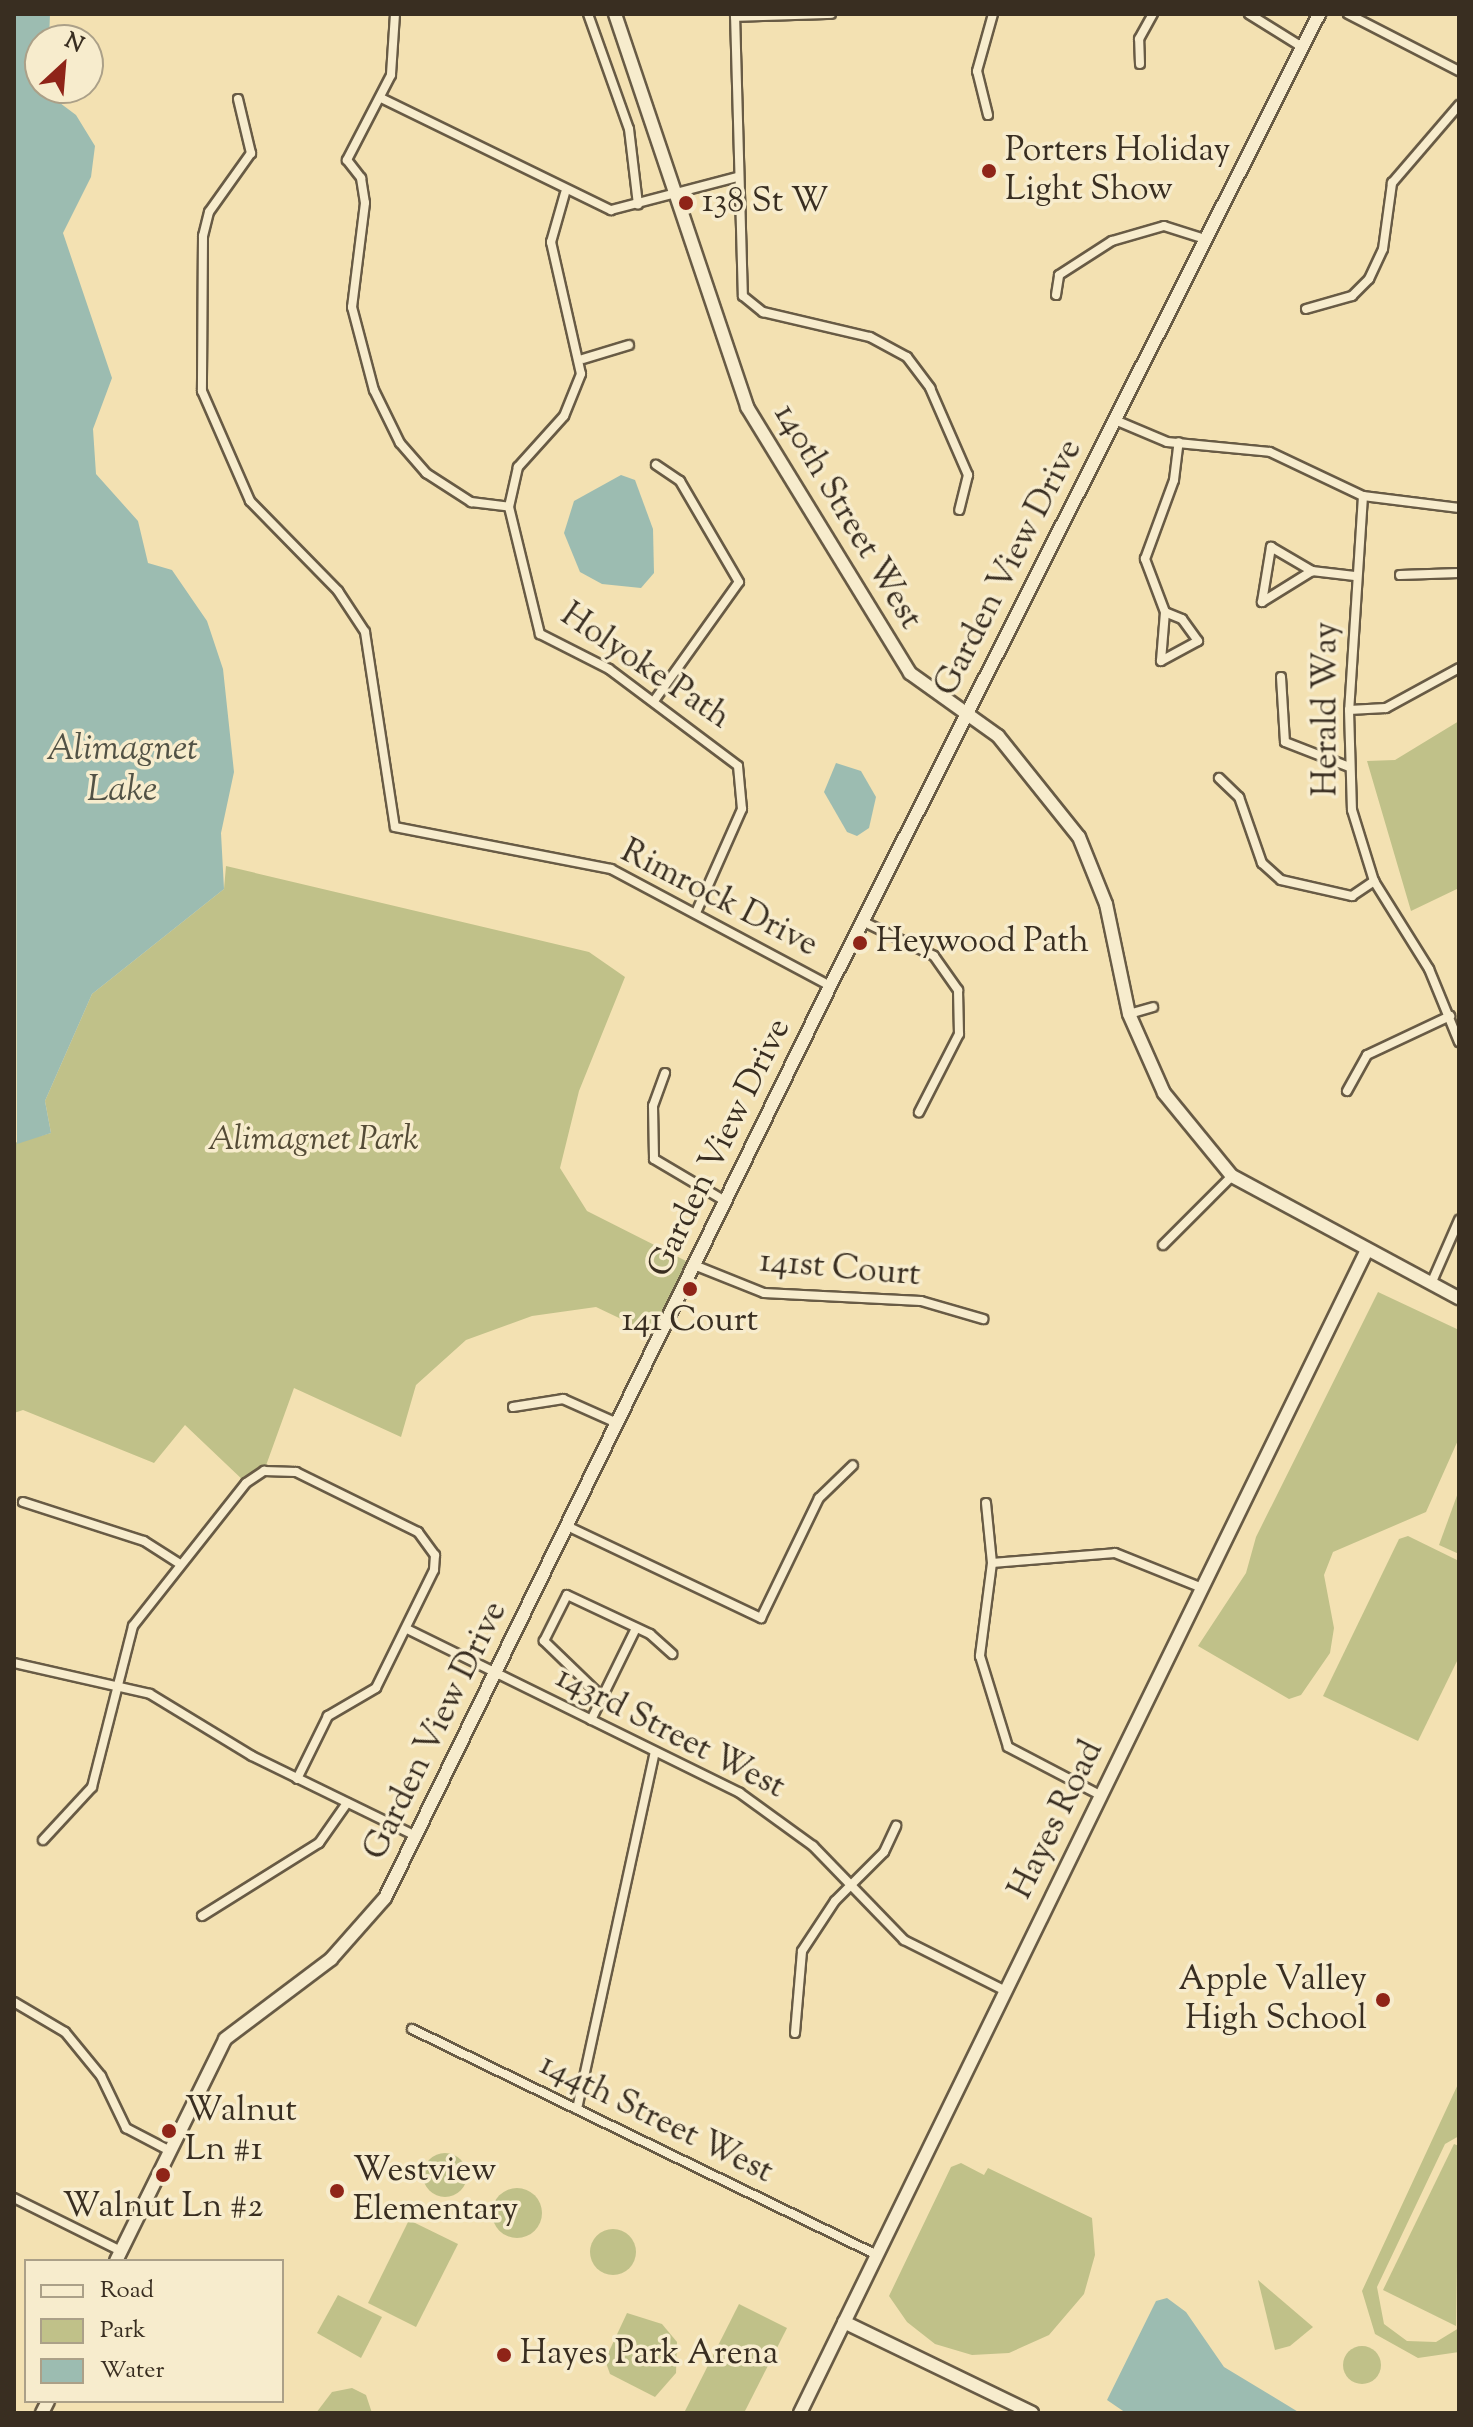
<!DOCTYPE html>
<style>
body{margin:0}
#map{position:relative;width:1473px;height:2427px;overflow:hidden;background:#f3e1b2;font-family:"Sorts Mill Goudy",serif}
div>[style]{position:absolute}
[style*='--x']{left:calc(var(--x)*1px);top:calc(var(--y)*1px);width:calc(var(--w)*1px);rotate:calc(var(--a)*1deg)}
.green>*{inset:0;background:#c0c189}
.round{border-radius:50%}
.water>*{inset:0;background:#9cbcb1}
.roads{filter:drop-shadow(2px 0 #685b45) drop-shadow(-2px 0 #685b45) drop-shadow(0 2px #685b45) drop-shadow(0 -2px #685b45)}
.street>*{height:8px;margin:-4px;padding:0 4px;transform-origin:4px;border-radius:4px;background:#f7eccd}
.secondary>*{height:12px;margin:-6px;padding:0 6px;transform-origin:6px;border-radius:6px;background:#f7eccd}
.dots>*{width:22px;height:22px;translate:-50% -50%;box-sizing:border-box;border:4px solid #f7eccd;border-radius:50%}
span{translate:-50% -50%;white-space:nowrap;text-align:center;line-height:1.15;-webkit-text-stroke:7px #f7eccd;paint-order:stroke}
.poi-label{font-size:34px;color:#392e21}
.left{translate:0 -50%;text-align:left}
.right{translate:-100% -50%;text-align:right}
.street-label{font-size:34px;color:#392e21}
.park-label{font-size:34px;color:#544b36;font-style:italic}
.water-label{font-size:36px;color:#525245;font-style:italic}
.frame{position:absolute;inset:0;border:16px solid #392e21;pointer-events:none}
.legend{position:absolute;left:24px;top:2259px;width:260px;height:144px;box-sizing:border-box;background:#f7eccd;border:2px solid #aba088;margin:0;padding:10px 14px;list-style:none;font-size:24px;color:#392e21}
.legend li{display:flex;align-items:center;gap:16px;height:40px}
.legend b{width:40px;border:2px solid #aba088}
.north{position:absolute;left:24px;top:24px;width:80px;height:80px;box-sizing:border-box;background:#f7eccd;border:2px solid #aba088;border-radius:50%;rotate:26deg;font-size:22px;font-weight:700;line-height:32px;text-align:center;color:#392e21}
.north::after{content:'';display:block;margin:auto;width:28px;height:36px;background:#8f2418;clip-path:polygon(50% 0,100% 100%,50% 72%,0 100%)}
</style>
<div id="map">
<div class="green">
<div style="clip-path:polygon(1459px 721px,1459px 888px,1411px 911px,1367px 761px,1395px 760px)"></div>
<div style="clip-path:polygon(226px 866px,589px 952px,625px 977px,579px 1091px,560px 1168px,587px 1211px,694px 1265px,659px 1337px,596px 1307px,532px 1316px,466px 1340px,416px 1385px,401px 1437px,294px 1388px,264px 1471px,246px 1483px,185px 1425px,154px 1463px,23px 1410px,14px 1413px,14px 1143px,51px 1133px,45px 1101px,92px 994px,224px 889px)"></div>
<div style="clip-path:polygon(1378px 1292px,1459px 1330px,1459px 1438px,1426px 1512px,1333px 1552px,1324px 1575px,1334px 1628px,1330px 1653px,1301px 1695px,1289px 1699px,1198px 1646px,1246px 1573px,1256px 1537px)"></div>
<div style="clip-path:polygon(1459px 1490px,1459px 1554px,1439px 1545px)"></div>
<div style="clip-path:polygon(1408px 1536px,1459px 1561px,1459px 1657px,1418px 1741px,1323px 1696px,1399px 1539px)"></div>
<div style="clip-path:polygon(1459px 2082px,1459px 2136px,1445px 2144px,1377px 2287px,1384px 2324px,1407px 2341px,1436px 2342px,1459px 2328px,1459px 2352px,1418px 2358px,1375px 2334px,1362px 2291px)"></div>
<div style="clip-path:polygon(1454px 2144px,1459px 2146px,1456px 2326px,1383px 2290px)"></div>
<div class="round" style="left:423px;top:2153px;width:44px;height:44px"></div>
<div style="clip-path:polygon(961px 2163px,984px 2175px,988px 2168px,1092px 2218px,1095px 2255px,1084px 2294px,1049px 2335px,1009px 2353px,972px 2355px,935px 2344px,907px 2322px,889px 2296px,951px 2167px)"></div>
<div class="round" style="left:492px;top:2188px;width:50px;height:50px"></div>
<div style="clip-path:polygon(409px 2220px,458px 2244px,416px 2327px,368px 2303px)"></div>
<div class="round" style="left:590px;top:2229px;width:46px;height:46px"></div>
<div style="clip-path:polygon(1258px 2280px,1313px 2327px,1290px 2346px,1275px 2350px)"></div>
<div style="clip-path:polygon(338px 2295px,382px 2317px,361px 2358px,317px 2333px)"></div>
<div style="clip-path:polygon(739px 2304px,787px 2328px,744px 2413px,684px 2413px)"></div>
<div style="clip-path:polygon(627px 2313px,662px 2324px,677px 2342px,676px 2373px,655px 2397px,610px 2374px,605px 2360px)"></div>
<div class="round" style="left:1343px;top:2346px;width:38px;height:38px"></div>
<div style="clip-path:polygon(352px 2388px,366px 2395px,372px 2413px,316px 2413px,332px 2392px)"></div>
</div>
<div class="water">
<div style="clip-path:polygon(14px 14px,50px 14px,49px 40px,40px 40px,40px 88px,76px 115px,95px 146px,91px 177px,63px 233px,112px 378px,93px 429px,96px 474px,138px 521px,148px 563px,172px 570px,207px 621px,223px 669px,234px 772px,221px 833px,224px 889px,92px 994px,45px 1101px,51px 1133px,17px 1144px)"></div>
<div style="clip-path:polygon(621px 475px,635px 480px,653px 529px,654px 573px,641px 588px,602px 584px,580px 572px,564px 533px,574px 501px)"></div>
<div style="clip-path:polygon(836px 763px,861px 771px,876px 797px,869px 828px,857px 836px,847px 832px,824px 792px)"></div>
<div style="clip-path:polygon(1167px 2298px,1186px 2312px,1224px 2367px,1300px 2413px,1126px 2413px,1107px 2400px,1156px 2301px)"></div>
</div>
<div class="roads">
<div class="street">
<div style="--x:395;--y:14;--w:61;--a:93.8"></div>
<div style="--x:391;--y:75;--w:96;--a:117.4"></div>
<div style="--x:347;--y:160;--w:23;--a:52"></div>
<div style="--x:361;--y:178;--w:25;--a:81"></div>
<div style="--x:365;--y:203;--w:105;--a:97.1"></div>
<div style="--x:352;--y:307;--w:86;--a:75.2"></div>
<div style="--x:374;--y:390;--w:59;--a:63.9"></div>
<div style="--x:400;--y:443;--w:40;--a:49"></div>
<div style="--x:426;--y:473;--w:54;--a:32.8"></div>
<div style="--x:471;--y:502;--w:38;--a:7"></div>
<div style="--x:588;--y:14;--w:122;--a:70.4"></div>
<div style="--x:629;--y:129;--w:76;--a:83.2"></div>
<div style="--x:735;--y:14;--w:282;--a:88.4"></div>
<div style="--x:743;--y:296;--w:26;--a:39"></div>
<div style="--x:763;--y:312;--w:110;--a:13.2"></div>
<div style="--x:870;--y:337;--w:42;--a:28.4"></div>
<div style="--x:907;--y:357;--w:39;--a:53"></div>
<div style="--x:930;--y:388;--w:95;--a:66.4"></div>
<div style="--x:968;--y:475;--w:36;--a:104"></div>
<div style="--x:1249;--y:14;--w:62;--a:31.9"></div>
<div style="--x:1348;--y:14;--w:125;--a:27.2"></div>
<div style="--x:735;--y:17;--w:96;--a:-1.8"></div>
<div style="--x:1140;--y:64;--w:25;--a:-92"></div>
<div style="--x:1139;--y:39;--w:29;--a:-61"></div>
<div style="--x:381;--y:98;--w:256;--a:26"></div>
<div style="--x:611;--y:210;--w:130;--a:-14.7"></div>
<div style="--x:238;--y:99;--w:56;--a:76.5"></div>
<div style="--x:251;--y:153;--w:72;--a:125.4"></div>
<div style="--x:209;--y:212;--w:25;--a:104"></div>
<div style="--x:203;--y:236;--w:155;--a:90.4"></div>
<div style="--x:202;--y:391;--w:120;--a:66.4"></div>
<div style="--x:250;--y:501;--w:126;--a:45.6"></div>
<div style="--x:338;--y:591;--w:49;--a:56.6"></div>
<div style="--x:365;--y:632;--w:197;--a:81.3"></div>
<div style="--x:395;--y:827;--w:220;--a:11"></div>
<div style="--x:611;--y:869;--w:248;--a:28.1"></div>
<div style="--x:988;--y:115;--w:45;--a:-104"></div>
<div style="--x:977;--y:71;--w:59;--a:-74.3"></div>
<div style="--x:565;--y:193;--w:51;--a:105.9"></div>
<div style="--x:551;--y:242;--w:135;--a:77.2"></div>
<div style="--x:581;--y:374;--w:45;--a:112"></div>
<div style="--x:564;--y:416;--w:69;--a:132"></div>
<div style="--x:518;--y:467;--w:41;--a:102.7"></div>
<div style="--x:509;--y:507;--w:131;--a:76.3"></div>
<div style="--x:540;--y:634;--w:77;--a:26.9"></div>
<div style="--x:609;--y:669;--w:161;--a:36.9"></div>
<div style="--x:738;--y:766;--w:43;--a:84.7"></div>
<div style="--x:742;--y:809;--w:114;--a:113.9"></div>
<div style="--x:1056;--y:295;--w:20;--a:-81"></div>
<div style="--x:1059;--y:275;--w:63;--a:-32.7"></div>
<div style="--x:1112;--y:241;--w:54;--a:-16.1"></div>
<div style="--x:1164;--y:226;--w:43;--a:17.6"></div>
<div style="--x:1306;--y:309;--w:48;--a:-15.8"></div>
<div style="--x:1352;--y:296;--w:24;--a:-45"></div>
<div style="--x:1369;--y:279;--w:33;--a:-65"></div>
<div style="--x:1383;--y:249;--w:67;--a:-82.2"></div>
<div style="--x:1392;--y:183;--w:103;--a:-49.3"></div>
<div style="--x:583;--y:359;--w:48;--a:-16.9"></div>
<div style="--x:1115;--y:420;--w:56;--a:22.9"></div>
<div style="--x:1167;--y:442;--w:103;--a:5.5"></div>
<div style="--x:1270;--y:452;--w:103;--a:25.3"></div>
<div style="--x:1363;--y:496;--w:97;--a:7.1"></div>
<div style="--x:1363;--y:496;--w:214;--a:93.7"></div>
<div style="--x:1349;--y:710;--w:100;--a:88.3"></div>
<div style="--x:1352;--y:810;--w:74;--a:72.8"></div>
<div style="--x:1374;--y:881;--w:104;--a:58"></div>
<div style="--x:1429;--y:969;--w:79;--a:67.7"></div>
<div style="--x:1312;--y:571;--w:59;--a:148.2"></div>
<div style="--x:1262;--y:602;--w:56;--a:-80.7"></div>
<div style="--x:1271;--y:547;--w:48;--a:30.3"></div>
<div style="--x:1312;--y:571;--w:43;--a:6.6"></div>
<div style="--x:1400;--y:575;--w:59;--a:-1.9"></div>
<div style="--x:1165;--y:612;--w:49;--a:94.7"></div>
<div style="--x:1161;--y:661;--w:42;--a:-28.4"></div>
<div style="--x:1198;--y:641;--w:27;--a:-126"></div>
<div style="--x:1182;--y:619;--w:18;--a:-158"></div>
<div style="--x:1165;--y:612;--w:57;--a:-110.7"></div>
<div style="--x:1145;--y:559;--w:84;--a:-69.8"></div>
<div style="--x:1174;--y:480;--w:38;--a:-83"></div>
<div style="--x:1281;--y:677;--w:65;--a:86.5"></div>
<div style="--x:1285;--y:742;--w:69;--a:21.3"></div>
<div style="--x:654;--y:701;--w:146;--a:-54.5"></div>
<div style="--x:739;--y:582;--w:117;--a:-120.3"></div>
<div style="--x:680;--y:481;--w:29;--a:-146"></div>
<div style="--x:1349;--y:710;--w:37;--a:-3"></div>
<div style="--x:1386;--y:708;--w:83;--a:-28.7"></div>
<div style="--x:1219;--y:778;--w:28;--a:44"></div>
<div style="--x:1239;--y:797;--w:70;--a:70.8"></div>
<div style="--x:1262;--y:863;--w:25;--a:42"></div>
<div style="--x:1281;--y:880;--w:73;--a:12.7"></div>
<div style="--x:1352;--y:896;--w:27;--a:-34"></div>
<div style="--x:862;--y:921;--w:80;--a:25.9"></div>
<div style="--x:934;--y:956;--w:42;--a:54.8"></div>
<div style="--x:958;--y:990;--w:44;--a:88.7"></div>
<div style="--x:959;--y:1034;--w:88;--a:117.1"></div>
<div style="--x:1129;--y:1014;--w:25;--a:-16"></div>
<div style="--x:665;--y:1073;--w:35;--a:110"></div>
<div style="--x:653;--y:1106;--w:53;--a:88.9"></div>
<div style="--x:654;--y:1159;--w:82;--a:30.6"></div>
<div style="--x:1347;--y:1091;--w:41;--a:-60.9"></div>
<div style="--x:1367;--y:1055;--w:92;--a:-25.2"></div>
<div style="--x:1163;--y:1245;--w:98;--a:-45"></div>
<div style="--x:694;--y:1265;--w:75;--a:21.8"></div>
<div style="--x:764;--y:1293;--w:157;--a:2.9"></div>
<div style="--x:921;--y:1301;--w:65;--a:16.2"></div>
<div style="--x:1431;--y:1284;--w:70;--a:-66.4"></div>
<div style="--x:513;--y:1407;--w:51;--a:-9.1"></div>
<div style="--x:563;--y:1399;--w:59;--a:24"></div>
<div style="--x:23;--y:1502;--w:127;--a:17.9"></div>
<div style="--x:144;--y:1541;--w:43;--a:32.6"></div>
<div style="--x:986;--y:1503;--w:60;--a:84.3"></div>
<div style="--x:992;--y:1563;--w:94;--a:97.4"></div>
<div style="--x:980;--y:1656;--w:95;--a:72.9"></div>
<div style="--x:1008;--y:1747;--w:104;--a:27.6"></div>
<div style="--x:567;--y:1526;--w:215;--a:25.4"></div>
<div style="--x:761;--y:1618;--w:133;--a:-64.2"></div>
<div style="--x:819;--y:1498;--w:47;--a:-44.1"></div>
<div style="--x:992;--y:1563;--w:123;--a:-4.6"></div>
<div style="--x:1115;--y:1553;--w:94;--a:21.9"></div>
<div style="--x:407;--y:1629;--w:371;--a:26.2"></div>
<div style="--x:740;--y:1793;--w:90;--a:36"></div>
<div style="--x:813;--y:1846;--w:131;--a:45.9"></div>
<div style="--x:904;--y:1940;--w:114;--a:26.6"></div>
<div style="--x:14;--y:1663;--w:139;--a:12.8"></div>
<div style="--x:150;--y:1694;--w:119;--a:31.3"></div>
<div style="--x:252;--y:1756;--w:182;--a:26"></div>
<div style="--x:602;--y:1697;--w:81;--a:-136"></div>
<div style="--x:544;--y:1641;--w:51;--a:-63.4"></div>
<div style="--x:567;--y:1595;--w:92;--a:25.2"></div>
<div style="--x:650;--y:1634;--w:30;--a:42"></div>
<div style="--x:591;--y:1720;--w:100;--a:-63.9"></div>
<div style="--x:43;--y:1840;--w:72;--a:-47.2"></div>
<div style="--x:92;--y:1787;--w:166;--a:-75.7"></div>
<div style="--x:133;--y:1626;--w:182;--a:-51.7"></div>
<div style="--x:246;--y:1483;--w:22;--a:-34"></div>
<div style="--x:264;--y:1471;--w:32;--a:2"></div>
<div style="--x:296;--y:1472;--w:136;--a:26.2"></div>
<div style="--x:418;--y:1532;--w:29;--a:54"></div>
<div style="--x:435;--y:1555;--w:15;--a:94"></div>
<div style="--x:434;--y:1570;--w:131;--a:116.2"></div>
<div style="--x:376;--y:1688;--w:56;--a:149.7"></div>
<div style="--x:328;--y:1716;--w:70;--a:116.2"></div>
<div style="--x:202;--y:1916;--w:138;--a:-32"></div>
<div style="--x:319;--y:1843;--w:49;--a:-55"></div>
<div style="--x:14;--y:2002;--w:59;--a:30.5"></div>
<div style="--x:65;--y:2032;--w:57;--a:50.7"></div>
<div style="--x:101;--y:2076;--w:58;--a:64.3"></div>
<div style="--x:126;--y:2128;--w:50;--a:27.6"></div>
<div style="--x:412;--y:2029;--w:517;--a:25.92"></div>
<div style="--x:795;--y:2033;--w:82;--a:-85.1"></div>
<div style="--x:802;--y:1951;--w:60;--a:-56.6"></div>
<div style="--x:835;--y:1901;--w:69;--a:-45"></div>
<div style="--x:884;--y:1852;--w:29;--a:-65"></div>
<div style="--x:577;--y:2109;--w:365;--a:-77.7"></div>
<div style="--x:14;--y:2198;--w:119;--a:26.4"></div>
</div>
<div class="secondary">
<div style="--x:615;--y:14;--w:415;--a:71.4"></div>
<div style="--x:747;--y:407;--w:312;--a:58.5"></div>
<div style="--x:910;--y:673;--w:108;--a:35.6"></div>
<div style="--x:998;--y:736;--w:129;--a:51.3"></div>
<div style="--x:1079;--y:837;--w:72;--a:68.1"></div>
<div style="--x:1106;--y:904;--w:112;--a:78.2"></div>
<div style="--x:1129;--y:1014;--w:86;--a:66.1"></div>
<div style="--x:1164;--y:1093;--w:107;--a:50.7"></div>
<div style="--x:1232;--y:1176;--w:258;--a:28.3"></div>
<div style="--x:116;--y:2261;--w:247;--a:-63.8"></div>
<div style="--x:225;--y:2039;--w:133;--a:-37"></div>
<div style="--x:331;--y:1959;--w:81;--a:-48.5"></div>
<div style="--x:385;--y:1898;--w:1015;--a:-63.99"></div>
<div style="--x:830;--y:986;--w:1088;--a:-63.29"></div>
<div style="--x:844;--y:2322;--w:209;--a:25.8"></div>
<div style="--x:42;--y:2413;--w:13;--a:-63"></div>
<div style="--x:800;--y:2413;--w:1292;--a:-64.01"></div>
</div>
</div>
<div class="dots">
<div style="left:989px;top:171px;background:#8f2418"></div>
<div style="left:686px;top:203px;background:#8f2418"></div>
<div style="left:860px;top:943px;background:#8f2418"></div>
<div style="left:690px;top:1289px;background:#8f2418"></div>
<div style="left:1383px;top:2000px;background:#8f2418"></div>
<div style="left:169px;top:2131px;background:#8f2418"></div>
<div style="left:163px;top:2175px;background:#8f2418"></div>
<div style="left:337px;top:2191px;background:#8f2418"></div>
<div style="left:504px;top:2355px;background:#8f2418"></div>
</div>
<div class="poi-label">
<span class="left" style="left:1005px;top:171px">Porters Holiday<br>Light Show</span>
<span class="left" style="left:702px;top:203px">138 St W</span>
<span class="left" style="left:876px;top:943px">Heywood Path</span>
<span style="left:690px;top:1322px">141 Court</span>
<span class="right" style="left:1367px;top:2000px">Apple Valley<br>High School</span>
<span class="left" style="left:185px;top:2131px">Walnut<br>Ln #1</span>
<span class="left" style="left:353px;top:2191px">Westview<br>Elementary</span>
<span style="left:163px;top:2208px">Walnut Ln #2</span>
<span class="left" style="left:520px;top:2355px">Hayes Park Arena</span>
</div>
<div class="street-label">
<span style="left:847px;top:517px;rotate:59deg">140th Street West</span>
<span style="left:1009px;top:568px;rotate:-63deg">Garden View Drive</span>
<span style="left:645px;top:667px;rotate:34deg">Holyoke Path</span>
<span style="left:1327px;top:709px;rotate:-90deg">Herald Way</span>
<span style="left:719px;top:899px;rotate:27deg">Rimrock Drive</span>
<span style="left:720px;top:1148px;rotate:-64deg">Garden View Drive</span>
<span style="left:840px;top:1269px;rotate:5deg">141st Court</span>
<span style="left:436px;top:1731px;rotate:-64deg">Garden View Drive</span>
<span style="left:670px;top:1733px;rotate:27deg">143rd Street West</span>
<span style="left:1057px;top:1820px;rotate:-64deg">Hayes Road</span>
<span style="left:656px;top:2119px;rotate:26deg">144th Street West</span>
</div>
<div class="park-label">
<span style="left:313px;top:1141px">Alimagnet Park</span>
</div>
<div class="water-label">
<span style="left:122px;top:771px">Alimagnet<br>Lake</span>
</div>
<div class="frame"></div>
<ul class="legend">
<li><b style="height:10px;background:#f7eccd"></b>Road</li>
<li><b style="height:22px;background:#c0c189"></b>Park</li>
<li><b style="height:22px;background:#9cbcb1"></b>Water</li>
</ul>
<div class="north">N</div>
</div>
